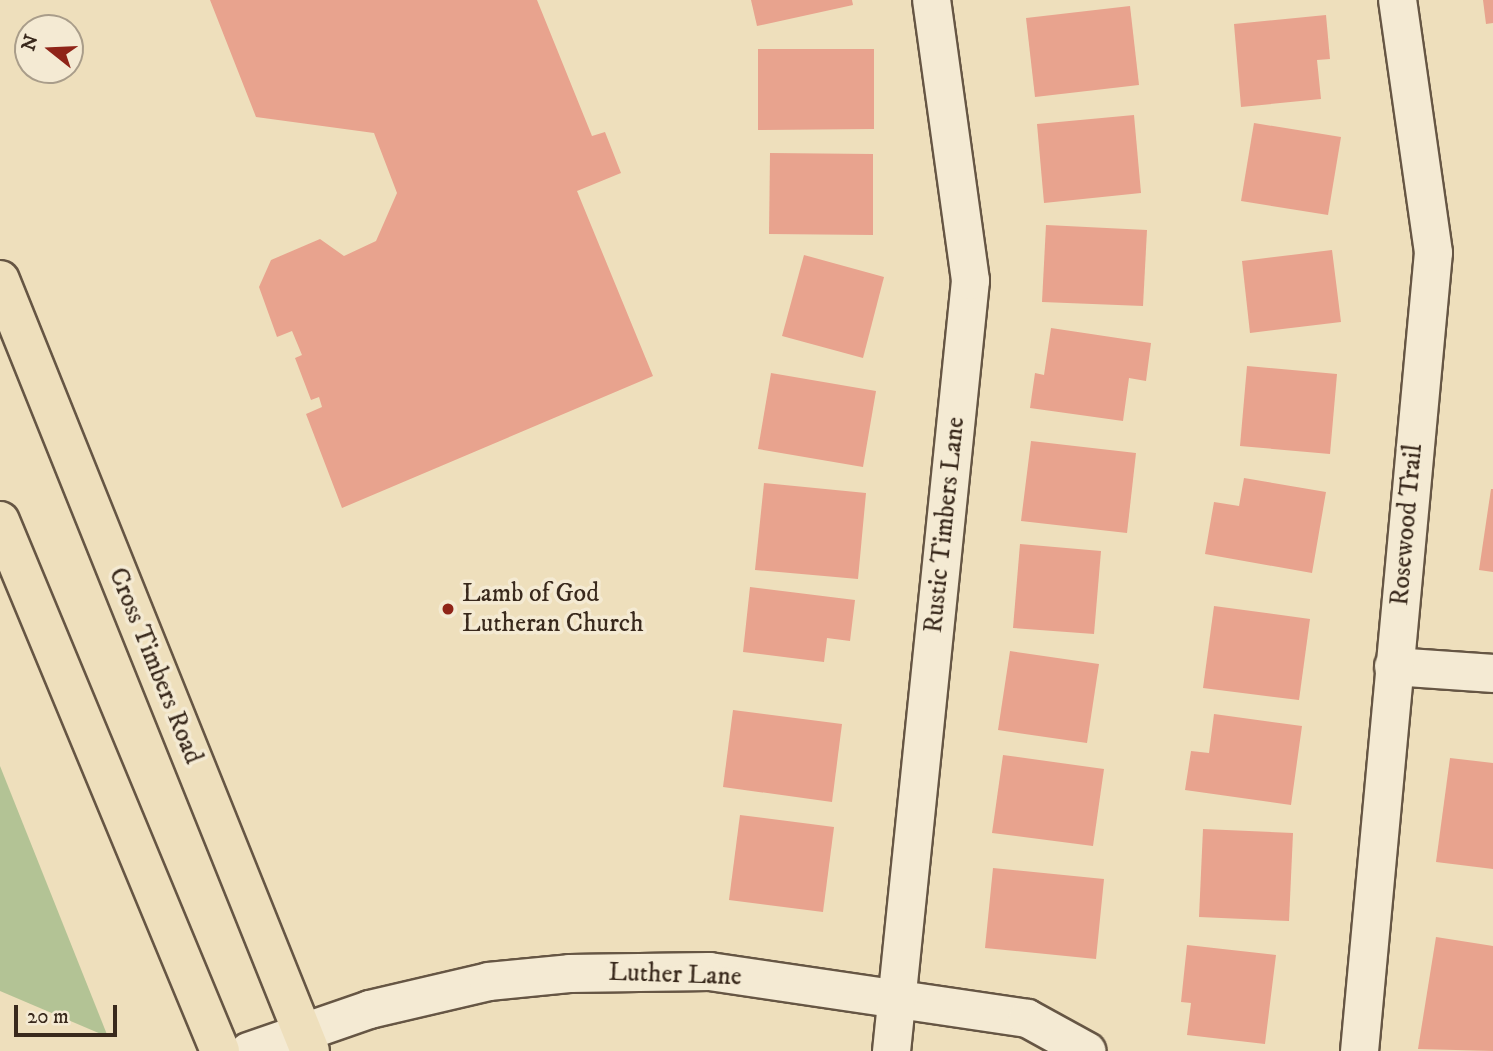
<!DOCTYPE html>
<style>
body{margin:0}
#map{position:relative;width:1493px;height:1051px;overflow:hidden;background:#eedfbc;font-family:"IM FELL DW Pica",serif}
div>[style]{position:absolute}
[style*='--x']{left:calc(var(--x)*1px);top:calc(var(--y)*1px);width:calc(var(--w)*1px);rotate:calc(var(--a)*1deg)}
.green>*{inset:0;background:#b3c395}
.building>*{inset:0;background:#e8a38e}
.roads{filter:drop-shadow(2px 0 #665644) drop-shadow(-2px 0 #665644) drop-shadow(0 2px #665644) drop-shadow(0 -2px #665644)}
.street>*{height:37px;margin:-18.5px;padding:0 18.5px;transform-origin:18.5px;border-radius:18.5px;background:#f4ead3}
.primary>*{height:38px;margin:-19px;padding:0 19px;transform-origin:19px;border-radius:19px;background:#eedfbc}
.dots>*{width:19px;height:19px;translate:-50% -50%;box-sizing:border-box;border:4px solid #f4ead3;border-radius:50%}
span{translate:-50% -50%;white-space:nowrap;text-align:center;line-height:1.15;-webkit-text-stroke:7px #f4ead3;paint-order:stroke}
.street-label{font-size:26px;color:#39291c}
.poi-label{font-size:26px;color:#39291c}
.left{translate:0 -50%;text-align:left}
.north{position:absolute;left:14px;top:14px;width:70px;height:70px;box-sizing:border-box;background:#f4ead3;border:2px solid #a99d8a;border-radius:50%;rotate:288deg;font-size:19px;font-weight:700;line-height:28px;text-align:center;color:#39291c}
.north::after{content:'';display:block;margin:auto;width:24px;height:32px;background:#8f2418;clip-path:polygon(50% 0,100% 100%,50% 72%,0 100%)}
.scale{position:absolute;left:14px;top:1005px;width:103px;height:32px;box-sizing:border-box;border:4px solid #39291c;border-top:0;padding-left:9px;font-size:21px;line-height:24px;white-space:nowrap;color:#39291c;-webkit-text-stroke:5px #f4ead3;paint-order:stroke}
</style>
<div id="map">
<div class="green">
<div style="clip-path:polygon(0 766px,108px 1037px,0 991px)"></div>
</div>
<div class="building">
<div style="clip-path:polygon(210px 0,537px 0,592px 136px,605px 132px,621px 173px,577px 191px,653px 376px,342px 508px,306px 414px,322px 407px,319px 397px,311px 400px,295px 358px,302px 355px,292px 331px,277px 337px,259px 287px,271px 260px,320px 239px,344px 256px,376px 241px,397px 193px,374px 133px,256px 117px)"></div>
<div style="clip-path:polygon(751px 0,852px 0,853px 5px,757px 26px)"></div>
<div style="clip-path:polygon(1483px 0,1493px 0,1493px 23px,1486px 24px)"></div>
<div style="clip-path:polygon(1130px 6px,1139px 85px,1035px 97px,1026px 18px)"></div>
<div style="clip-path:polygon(1326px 15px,1330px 59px,1317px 60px,1321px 99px,1241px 107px,1234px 24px)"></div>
<div style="clip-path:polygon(758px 49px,874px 49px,874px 129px,758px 130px)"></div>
<div style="clip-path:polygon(1134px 115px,1141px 193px,1044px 203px,1037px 124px)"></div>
<div style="clip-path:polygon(1254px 123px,1341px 137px,1328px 215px,1241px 201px)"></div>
<div style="clip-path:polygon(770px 153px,873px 154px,873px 235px,769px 234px)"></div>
<div style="clip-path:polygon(1046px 225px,1147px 230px,1143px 306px,1042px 302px)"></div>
<div style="clip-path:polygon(1332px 250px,1341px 322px,1250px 333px,1242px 261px)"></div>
<div style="clip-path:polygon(804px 255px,884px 277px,863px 358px,782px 336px)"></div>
<div style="clip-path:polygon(1051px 328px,1151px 343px,1146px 381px,1129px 378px,1123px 421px,1030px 408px,1035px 373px,1044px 375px)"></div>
<div style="clip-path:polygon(1247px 366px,1337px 374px,1330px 454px,1240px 446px)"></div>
<div style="clip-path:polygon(771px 373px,876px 391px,863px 467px,758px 449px)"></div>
<div style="clip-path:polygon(1031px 441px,1136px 453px,1127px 533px,1021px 521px)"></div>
<div style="clip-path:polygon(1244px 478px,1326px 492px,1312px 573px,1205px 554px,1214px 502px,1239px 506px)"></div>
<div style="clip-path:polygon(764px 483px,866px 493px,858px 579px,755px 570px)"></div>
<div style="clip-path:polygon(1491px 489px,1493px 489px,1493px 572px,1479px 570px)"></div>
<div style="clip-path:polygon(1020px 544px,1101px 551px,1094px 634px,1013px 628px)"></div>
<div style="clip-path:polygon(750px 587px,855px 600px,850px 641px,827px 638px,824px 662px,743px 652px)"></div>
<div style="clip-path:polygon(1214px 606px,1310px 619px,1299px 700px,1203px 688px)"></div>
<div style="clip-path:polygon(1010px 651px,1099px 664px,1087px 743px,998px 730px)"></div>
<div style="clip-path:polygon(733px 710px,842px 724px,832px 802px,723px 787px)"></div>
<div style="clip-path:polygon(1214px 714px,1302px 726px,1291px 805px,1185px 790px,1191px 751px,1209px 753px)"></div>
<div style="clip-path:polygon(1003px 755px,1104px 769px,1093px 846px,992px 833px)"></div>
<div style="clip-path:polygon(1450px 758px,1493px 763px,1493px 869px,1436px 862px)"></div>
<div style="clip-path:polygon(740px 815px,834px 827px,823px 912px,729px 900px)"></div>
<div style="clip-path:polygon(1203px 829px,1293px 833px,1289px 921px,1199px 917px)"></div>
<div style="clip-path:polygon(993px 868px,1104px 879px,1096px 959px,985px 948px)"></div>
<div style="clip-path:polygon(1436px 937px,1493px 946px,1493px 1051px,1418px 1049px)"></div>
<div style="clip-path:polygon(1187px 945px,1276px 955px,1265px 1044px,1187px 1035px,1191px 1003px,1181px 1002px)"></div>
</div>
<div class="roads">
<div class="street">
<div style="--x:1393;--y:666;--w:100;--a:4"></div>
<div style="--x:248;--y:1051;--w:128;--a:-19.1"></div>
<div style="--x:369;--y:1009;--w:122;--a:-13.2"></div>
<div style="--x:488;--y:981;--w:81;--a:-5.6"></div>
<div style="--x:569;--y:973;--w:140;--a:-0.8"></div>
<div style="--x:709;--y:971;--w:321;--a:8.4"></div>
<div style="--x:1027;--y:1018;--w:68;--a:28.8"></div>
<div style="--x:891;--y:1051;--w:775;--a:-84.15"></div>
<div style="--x:970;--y:280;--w:283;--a:-97.9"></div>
<div style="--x:1359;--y:1051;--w:802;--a:-84.71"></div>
<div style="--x:1433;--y:252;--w:255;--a:-98.1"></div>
</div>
<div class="primary">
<div style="--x:0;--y:280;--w:831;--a:68.1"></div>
<div style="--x:0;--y:521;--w:574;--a:67.46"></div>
</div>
</div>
<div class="dots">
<div style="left:448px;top:609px;background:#8f2418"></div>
</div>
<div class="street-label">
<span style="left:945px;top:525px;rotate:-84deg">Rustic Timbers Lane</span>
<span style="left:1407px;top:525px;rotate:-85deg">Rosewood Trail</span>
<span style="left:155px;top:666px;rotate:68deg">Cross Timbers Road</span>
<span style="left:675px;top:975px;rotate:2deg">Luther Lane</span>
</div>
<div class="poi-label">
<span class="left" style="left:462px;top:609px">Lamb of God<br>Lutheran Church</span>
</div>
<div class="north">N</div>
<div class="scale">20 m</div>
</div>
